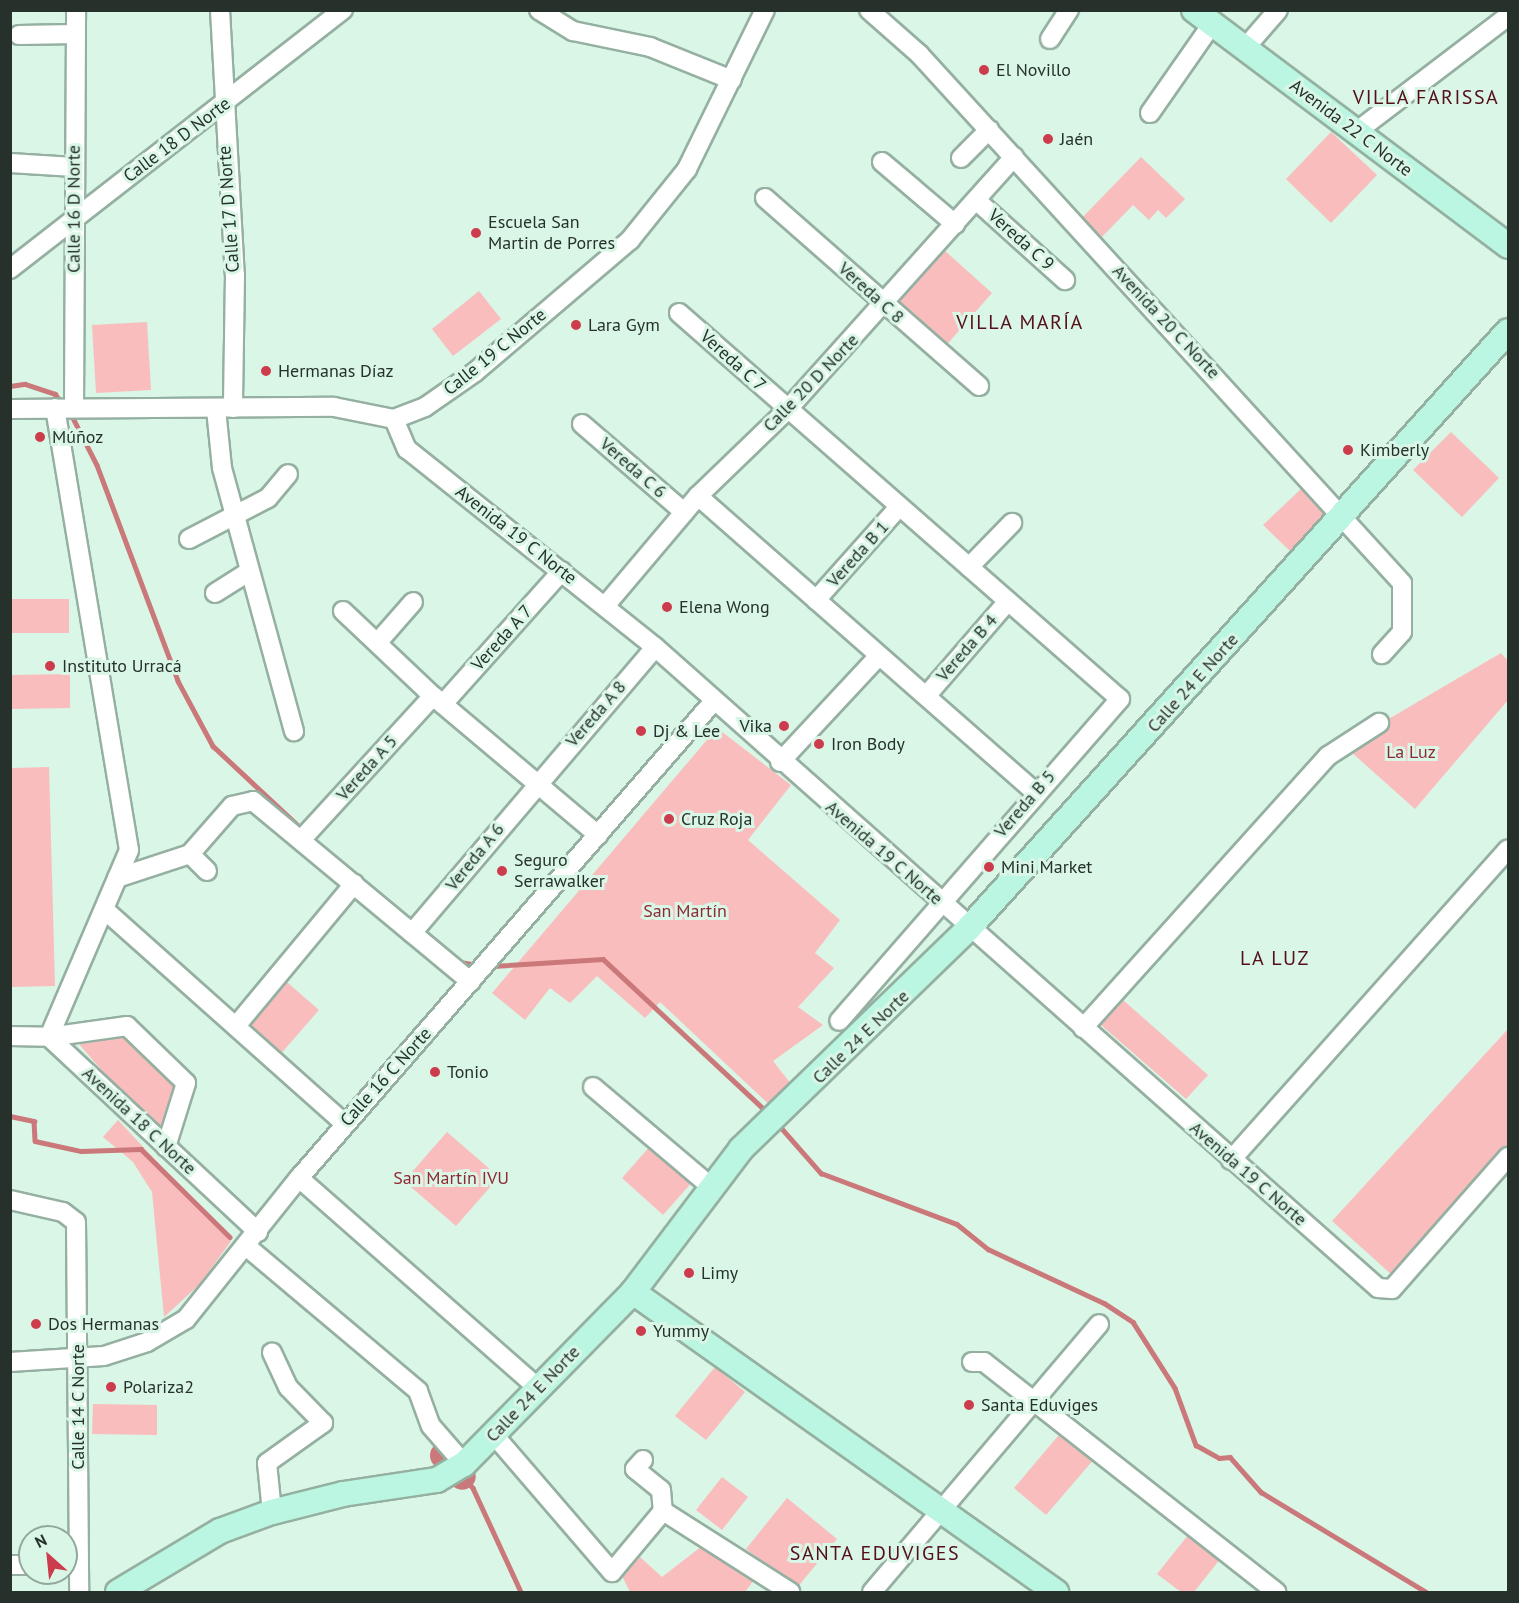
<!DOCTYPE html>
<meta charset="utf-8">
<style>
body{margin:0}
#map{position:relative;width:1519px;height:1603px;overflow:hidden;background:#d9f6e6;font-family:"PT Sans",sans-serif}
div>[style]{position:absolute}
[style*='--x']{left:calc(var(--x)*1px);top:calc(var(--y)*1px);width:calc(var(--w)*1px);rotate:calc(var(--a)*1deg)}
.green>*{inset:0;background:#fabdbd}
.stream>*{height:4.5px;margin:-2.25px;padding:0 2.25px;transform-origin:2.25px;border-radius:2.25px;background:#cb787a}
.river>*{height:27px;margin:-13.5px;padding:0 13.5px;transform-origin:13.5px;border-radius:13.5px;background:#cb787a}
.roads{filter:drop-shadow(2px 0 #95b0a1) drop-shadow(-2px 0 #95b0a1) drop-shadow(0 2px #95b0a1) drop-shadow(0 -2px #95b0a1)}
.street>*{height:18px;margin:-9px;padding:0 9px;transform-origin:9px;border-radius:9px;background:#fff}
.secondary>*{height:24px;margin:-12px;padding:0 12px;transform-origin:12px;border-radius:12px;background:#baf6e1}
.dots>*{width:16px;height:16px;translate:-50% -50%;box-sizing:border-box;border:3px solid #d9f6e6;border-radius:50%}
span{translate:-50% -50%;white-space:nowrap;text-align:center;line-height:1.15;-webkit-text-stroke:6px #d9f6e6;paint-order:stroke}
.poi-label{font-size:18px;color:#26312b}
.left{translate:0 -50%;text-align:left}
.right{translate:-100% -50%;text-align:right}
.street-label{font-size:18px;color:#26312b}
.park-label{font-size:18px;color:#8e2a35}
.neighbourhood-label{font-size:20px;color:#540f18;letter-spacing:1.5px}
.frame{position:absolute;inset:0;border:12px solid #26312b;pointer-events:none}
.north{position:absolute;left:18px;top:1525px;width:60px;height:60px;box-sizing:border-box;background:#d9f6e6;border:2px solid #91a79b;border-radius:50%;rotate:333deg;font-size:16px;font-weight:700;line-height:24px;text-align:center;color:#26312b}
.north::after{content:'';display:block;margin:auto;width:21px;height:27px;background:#cd3c4d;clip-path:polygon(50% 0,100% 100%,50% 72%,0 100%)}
</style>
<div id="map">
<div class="green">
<div style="clip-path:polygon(1331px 132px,1377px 175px,1331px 223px,1286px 179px)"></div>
<div style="clip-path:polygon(1141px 157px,1185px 199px,1166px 218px,1158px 210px,1149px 220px,1133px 205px,1098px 241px,1078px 222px)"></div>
<div style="clip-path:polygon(944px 250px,992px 293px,943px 349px,894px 306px)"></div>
<div style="clip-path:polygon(479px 291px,501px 319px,453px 356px,432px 329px)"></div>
<div style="clip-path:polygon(147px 322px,151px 390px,96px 393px,92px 325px)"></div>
<div style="clip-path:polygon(1451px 432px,1499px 478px,1462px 517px,1413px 470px)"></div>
<div style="clip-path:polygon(1303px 487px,1333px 518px,1295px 556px,1263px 525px)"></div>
<div style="clip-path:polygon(11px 599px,69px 599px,69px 633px,11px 633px)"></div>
<div style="clip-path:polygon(1501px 653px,1508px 661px,1508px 700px,1415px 809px,1350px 751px,1363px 734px)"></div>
<div style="clip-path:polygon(70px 674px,70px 708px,11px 709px,11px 675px)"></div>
<div style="clip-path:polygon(717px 728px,791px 785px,748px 840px,840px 920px,815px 953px,834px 968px,798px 1007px,823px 1025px,773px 1061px,795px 1089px,775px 1110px,660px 1002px,645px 1018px,597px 976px,570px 1003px,550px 988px,525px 1020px,492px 993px)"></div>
<div style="clip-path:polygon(49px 767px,55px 986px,11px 987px,11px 768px)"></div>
<div style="clip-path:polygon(281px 977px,319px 1010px,278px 1057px,240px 1025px)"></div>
<div style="clip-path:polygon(1123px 1000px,1208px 1075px,1186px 1099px,1101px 1025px)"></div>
<div style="clip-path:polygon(1508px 1029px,1508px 1147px,1392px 1275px,1332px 1221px)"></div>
<div style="clip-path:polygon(129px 1037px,179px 1088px,163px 1141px,79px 1044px)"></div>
<div style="clip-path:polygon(118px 1120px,231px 1241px,200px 1284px,164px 1317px,152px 1192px,133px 1162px,103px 1137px)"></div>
<div style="clip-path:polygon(447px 1132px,499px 1177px,456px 1226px,404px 1181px)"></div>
<div style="clip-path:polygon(652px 1144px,694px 1180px,663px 1215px,622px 1178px)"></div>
<div style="clip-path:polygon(715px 1367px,745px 1392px,706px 1440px,675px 1416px)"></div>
<div style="clip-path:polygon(93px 1404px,157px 1405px,157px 1435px,92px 1434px)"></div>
<div style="clip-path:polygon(1063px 1430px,1095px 1458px,1046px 1515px,1014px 1488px)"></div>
<div style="clip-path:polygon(722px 1477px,748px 1497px,722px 1530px,696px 1510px)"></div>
<div style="clip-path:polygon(787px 1498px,837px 1539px,796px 1589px,746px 1549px)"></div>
<div style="clip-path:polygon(1189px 1534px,1221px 1558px,1194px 1592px,1181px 1592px,1157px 1574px)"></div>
<div style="clip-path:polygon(702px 1546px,754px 1580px,745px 1592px,630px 1592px,622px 1576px,640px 1557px,662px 1577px)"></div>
</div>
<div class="stream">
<div style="--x:10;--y:386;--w:15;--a:-8"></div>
<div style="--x:25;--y:384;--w:32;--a:18"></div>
<div style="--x:55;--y:394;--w:11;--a:52"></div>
<div style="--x:71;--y:414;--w:57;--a:63"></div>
<div style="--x:97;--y:465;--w:231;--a:69.4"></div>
<div style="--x:178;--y:681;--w:74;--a:61.7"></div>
<div style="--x:213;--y:746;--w:125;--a:43"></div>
<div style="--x:460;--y:962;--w:17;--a:10"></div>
<div style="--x:492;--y:966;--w:111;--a:-3.6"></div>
<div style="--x:603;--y:959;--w:224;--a:43"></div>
<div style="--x:10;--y:1116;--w:25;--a:12"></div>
<div style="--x:34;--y:1121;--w:20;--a:87"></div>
<div style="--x:35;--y:1141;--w:47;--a:12.3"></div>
<div style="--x:81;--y:1151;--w:60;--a:-1.9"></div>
<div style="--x:141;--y:1149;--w:125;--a:44.7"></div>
<div style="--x:777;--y:1123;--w:67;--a:48.7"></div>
<div style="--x:821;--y:1173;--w:145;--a:20.6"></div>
<div style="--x:957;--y:1224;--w:40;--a:39"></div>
<div style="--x:988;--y:1249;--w:128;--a:25"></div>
<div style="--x:1104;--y:1303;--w:35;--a:33"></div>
<div style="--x:1133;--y:1322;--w:78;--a:57.5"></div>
<div style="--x:1175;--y:1388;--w:61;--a:69.8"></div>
<div style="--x:1196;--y:1445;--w:26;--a:29"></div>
<div style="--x:1219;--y:1458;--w:11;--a:-5"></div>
<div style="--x:1230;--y:1457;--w:47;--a:48.5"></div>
<div style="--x:1261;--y:1492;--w:193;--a:31.2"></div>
<div style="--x:245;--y:1256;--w:82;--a:40.5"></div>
<div style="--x:435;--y:1442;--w:15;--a:58"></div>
<div style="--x:462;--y:1476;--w:16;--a:47"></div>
<div style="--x:473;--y:1488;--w:115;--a:65.2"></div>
</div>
<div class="river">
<div style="--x:443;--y:1455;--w:28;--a:48"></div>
</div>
<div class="roads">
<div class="street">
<div style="--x:220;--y:10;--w:265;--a:86.8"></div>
<div style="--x:235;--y:275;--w:133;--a:90.9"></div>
<div style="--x:539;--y:10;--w:40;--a:32"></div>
<div style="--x:573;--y:31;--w:79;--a:11.7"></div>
<div style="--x:650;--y:47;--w:88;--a:21.9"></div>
<div style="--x:869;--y:10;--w:67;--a:41.3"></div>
<div style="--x:919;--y:54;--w:716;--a:47.6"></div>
<div style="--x:1402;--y:583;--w:49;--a:90"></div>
<div style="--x:1402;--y:632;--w:30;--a:132"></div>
<div style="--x:19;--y:35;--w:57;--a:-1"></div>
<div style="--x:1050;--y:39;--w:35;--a:-57"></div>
<div style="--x:1245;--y:48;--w:50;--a:-49"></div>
<div style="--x:1150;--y:113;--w:108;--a:-55.1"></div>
<div style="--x:1356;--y:132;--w:191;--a:-37.3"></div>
<div style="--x:961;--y:158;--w:40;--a:-45"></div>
<div style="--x:882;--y:162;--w:96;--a:40.3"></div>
<div style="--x:10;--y:163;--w:64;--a:3.6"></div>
<div style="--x:765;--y:198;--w:285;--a:41.3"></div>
<div style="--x:976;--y:200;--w:120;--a:42"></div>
<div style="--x:10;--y:269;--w:422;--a:-37.9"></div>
<div style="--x:679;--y:313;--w:586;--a:41.2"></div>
<div style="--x:1120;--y:699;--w:427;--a:131.1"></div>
<div style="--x:74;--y:408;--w:398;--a:-89.7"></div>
<div style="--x:10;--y:409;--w:324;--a:-0.4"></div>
<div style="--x:334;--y:407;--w:61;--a:11.3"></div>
<div style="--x:394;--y:419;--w:33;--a:-21"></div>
<div style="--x:425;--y:407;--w:61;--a:-35"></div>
<div style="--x:475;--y:372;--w:204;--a:-40.4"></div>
<div style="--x:630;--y:240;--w:91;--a:-51.2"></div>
<div style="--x:687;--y:169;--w:177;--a:-63.9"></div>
<div style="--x:216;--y:409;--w:59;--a:84.2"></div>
<div style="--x:222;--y:468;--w:273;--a:74.7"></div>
<div style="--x:394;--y:419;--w:33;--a:67"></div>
<div style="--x:407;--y:449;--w:317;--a:38.6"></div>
<div style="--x:655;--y:647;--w:966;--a:41.56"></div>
<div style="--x:1378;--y:1288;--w:14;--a:4"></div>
<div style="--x:1392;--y:1289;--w:176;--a:-48.7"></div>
<div style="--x:582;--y:424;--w:135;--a:40.8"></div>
<div style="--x:698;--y:496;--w:449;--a:41.3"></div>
<div style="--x:189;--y:539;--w:89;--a:-27.4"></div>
<div style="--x:268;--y:498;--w:31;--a:-50"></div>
<div style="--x:969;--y:567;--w:62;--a:-45.7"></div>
<div style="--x:215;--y:593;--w:41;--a:-32.2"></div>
<div style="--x:816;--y:600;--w:125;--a:-48.3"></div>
<div style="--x:605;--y:606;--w:144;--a:-49.8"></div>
<div style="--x:698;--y:496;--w:124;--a:-44"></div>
<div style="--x:787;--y:410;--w:340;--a:-48.1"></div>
<div style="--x:343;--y:611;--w:124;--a:43.4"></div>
<div style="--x:433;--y:696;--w:216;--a:40.1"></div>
<div style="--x:378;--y:642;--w:53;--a:-48.8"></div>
<div style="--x:927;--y:695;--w:124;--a:-49.2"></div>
<div style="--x:443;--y:704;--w:178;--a:-48.2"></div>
<div style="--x:780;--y:762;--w:145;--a:-47"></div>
<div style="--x:301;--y:840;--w:195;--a:-47.5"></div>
<div style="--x:190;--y:854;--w:64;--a:-48.8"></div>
<div style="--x:232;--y:806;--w:22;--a:-13"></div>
<div style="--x:253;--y:801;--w:283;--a:39.7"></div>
<div style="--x:117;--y:878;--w:77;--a:-18.2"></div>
<div style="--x:190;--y:854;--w:24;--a:45"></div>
<div style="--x:106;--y:911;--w:320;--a:41.7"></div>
<div style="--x:412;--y:933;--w:375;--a:-49.6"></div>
<div style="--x:236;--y:1026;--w:185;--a:-50.3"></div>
<div style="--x:1083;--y:1028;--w:366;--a:-48"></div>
<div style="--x:1328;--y:756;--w:61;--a:-32.9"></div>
<div style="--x:10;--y:1036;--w:39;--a:1"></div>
<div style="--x:49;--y:1037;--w:79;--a:-8"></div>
<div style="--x:127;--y:1026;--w:82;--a:44"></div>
<div style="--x:186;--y:1083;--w:67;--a:107.4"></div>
<div style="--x:49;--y:1037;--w:203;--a:-66.8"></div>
<div style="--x:129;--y:850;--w:448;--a:-99.5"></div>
<div style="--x:49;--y:1037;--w:286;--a:43"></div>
<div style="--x:593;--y:1087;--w:153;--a:40.2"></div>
<div style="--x:1231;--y:1160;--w:416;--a:-48.3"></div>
<div style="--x:299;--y:1178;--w:318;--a:41.3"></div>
<div style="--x:10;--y:1200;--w:54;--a:12.8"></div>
<div style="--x:63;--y:1212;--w:16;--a:38"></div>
<div style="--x:76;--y:1222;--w:370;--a:89.5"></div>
<div style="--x:246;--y:1246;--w:225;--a:40.1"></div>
<div style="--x:418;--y:1391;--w:37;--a:70"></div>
<div style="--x:431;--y:1426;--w:50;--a:49"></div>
<div style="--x:10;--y:1362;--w:94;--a:-3.7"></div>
<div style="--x:104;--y:1356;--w:45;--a:-18"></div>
<div style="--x:147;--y:1342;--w:45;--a:-30.5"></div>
<div style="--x:186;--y:1319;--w:181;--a:-51.3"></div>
<div style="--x:299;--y:1178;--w:632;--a:-48.98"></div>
<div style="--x:972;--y:1362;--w:12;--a:0"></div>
<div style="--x:984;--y:1362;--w:372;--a:38.2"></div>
<div style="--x:494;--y:1435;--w:181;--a:49.3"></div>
<div style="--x:612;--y:1572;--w:80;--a:-50.1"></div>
<div style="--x:663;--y:1511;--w:151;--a:32.5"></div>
<div style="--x:643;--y:1460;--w:12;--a:132"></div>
<div style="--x:635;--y:1469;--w:33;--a:39"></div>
<div style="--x:661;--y:1490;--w:21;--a:85"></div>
<div style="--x:272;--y:1512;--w:49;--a:-95.8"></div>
<div style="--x:267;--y:1463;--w:69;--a:-35.5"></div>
<div style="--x:323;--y:1423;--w:50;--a:-134.2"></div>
<div style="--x:288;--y:1387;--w:38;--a:-115"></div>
<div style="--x:10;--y:1565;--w:20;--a:0"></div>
<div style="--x:872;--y:1592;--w:351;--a:-49.7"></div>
</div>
<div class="secondary">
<div style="--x:1194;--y:10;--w:393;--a:36.9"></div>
<div style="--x:633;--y:1292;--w:519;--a:35.35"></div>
<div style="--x:118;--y:1592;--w:119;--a:-30.9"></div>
<div style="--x:220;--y:1531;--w:55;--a:-20.1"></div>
<div style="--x:272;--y:1512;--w:73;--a:-14.2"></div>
<div style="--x:343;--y:1494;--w:95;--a:-8.5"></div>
<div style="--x:437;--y:1480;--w:31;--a:-31"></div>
<div style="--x:464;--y:1464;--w:241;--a:-45.5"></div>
<div style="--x:633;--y:1292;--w:179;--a:-52.9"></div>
<div style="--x:741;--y:1149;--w:318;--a:-44.1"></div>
<div style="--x:969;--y:928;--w:804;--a:-47.92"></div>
</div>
</div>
<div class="dots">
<div style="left:984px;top:70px;background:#cd3c4d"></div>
<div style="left:1048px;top:139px;background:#cd3c4d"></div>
<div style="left:476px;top:233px;background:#cd3c4d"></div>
<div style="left:576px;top:325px;background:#cd3c4d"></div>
<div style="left:266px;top:371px;background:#cd3c4d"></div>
<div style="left:40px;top:437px;background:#cd3c4d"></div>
<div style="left:1348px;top:450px;background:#cd3c4d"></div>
<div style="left:667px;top:607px;background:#cd3c4d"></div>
<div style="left:50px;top:666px;background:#cd3c4d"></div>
<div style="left:784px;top:726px;background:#cd3c4d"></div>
<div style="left:641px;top:731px;background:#cd3c4d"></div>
<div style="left:819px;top:744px;background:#cd3c4d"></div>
<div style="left:669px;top:819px;background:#cd3c4d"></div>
<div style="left:989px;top:867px;background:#cd3c4d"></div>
<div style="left:502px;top:871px;background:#cd3c4d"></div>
<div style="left:435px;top:1072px;background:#cd3c4d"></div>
<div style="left:689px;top:1273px;background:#cd3c4d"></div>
<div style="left:36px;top:1324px;background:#cd3c4d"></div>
<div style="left:641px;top:1331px;background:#cd3c4d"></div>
<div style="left:111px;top:1387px;background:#cd3c4d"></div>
<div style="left:969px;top:1405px;background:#cd3c4d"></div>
</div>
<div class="poi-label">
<span class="left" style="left:996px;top:70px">El Novillo</span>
<span class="left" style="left:1060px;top:139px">Jaén</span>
<span class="left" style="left:488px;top:233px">Escuela San<br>Martin de Porres</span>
<span class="left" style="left:588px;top:325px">Lara Gym</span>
<span class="left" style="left:278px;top:371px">Hermanas Díaz</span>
<span class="left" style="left:52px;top:437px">Múñoz</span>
<span class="left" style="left:1360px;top:450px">Kimberly</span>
<span class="left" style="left:679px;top:607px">Elena Wong</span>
<span class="left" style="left:62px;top:666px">Instituto Urracá</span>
<span class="right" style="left:772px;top:726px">Vika</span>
<span class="left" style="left:653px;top:731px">Dj &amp; Lee</span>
<span class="left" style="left:831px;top:744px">Iron Body</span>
<span class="left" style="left:681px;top:819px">Cruz Roja</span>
<span class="left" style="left:514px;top:871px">Seguro<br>Serrawalker</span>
<span class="left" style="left:1001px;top:867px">Mini Market</span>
<span class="left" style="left:447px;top:1072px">Tonio</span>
<span class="left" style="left:701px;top:1273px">Limy</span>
<span class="left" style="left:48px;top:1324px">Dos Hermanas</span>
<span class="left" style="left:653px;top:1331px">Yummy</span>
<span class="left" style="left:123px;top:1387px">Polariza2</span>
<span class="left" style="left:981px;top:1405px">Santa Eduviges</span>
</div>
<div class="street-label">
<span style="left:1351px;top:128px;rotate:37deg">Avenida 22 C Norte</span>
<span style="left:177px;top:140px;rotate:-37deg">Calle 18 D Norte</span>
<span style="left:74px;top:209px;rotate:-90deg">Calle 16 D Norte</span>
<span style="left:229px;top:209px;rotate:-94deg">Calle 17 D Norte</span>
<span style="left:1021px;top:240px;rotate:42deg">Vereda C 9</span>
<span style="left:871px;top:293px;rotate:42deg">Vereda C 8</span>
<span style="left:1166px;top:322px;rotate:47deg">Avenida 20 C Norte</span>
<span style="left:495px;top:352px;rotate:-39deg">Calle 19 C Norte</span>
<span style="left:733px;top:361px;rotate:42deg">Vereda C 7</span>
<span style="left:811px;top:383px;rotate:-46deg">Calle 20 D Norte</span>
<span style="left:633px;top:468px;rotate:41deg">Vereda C 6</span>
<span style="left:516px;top:535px;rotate:38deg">Avenida 19 C Norte</span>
<span style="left:858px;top:554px;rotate:-48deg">Vereda B 1</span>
<span style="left:502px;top:638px;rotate:-48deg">Vereda A 7</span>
<span style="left:967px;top:648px;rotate:-49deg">Vereda B 4</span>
<span style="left:1193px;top:683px;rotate:-48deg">Calle 24 E Norte</span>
<span style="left:596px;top:714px;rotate:-49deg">Vereda A 8</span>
<span style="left:367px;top:768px;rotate:-48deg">Vereda A 5</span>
<span style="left:1025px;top:804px;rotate:-49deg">Vereda B 5</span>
<span style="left:884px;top:853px;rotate:41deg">Avenida 19 C Norte</span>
<span style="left:475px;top:857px;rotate:-51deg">Vereda A 6</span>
<span style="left:861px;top:1037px;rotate:-44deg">Calle 24 E Norte</span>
<span style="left:386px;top:1077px;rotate:-48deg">Calle 16 C Norte</span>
<span style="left:139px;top:1121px;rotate:43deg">Avenida 18 C Norte</span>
<span style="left:1248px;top:1174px;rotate:41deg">Avenida 19 C Norte</span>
<span style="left:533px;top:1394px;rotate:-46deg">Calle 24 E Norte</span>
<span style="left:78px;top:1407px;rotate:-90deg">Calle 14 C Norte</span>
</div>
<div class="park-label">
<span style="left:1411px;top:752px">La Luz</span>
<span style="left:685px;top:911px">San Martín</span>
<span style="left:451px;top:1178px">San Martín IVU</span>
</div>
<div class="neighbourhood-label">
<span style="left:1426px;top:97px">VILLA FARISSA</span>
<span style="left:1020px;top:322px">VILLA MARÍA</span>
<span style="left:1275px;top:958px">LA LUZ</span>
<span style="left:875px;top:1553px">SANTA EDUVIGES</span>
</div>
<div class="frame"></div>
<div class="north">N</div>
</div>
